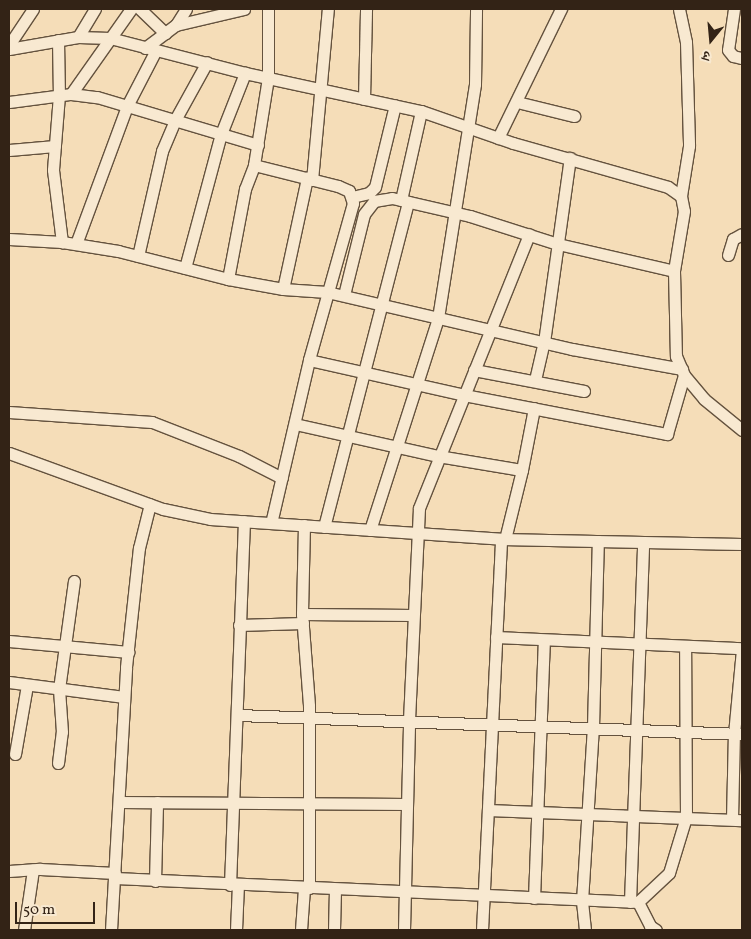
<!DOCTYPE html>
<meta charset="utf-8">
<style>
body{margin:0}
#map{position:relative;width:751px;height:939px;overflow:hidden;background:#f5ddb8;font-family:Vollkorn,"Noto Serif Devanagari",serif}
div>[style]{position:absolute}
[style*='--x']{left:calc(var(--x)*1px);top:calc(var(--y)*1px);width:calc(var(--w)*1px);rotate:calc(var(--a)*1deg)}
.roads{filter:drop-shadow(1px 0 #64523e) drop-shadow(-1px 0 #64523e) drop-shadow(0 1px #64523e) drop-shadow(0 -1px #64523e)}
.minor>*{height:11px;margin:-5.5px;padding:0 5.5px;transform-origin:5.5px;border-radius:5.5px;background:#f8e9d1}
span{translate:-50% -50%;white-space:nowrap;text-align:center;line-height:1.15;-webkit-text-stroke:4px #f8e9d1;paint-order:stroke}
.frame{position:absolute;inset:0;border:10px solid #332316;pointer-events:none}
.north{position:absolute;left:686px;top:15px;width:50px;height:50px;-webkit-text-stroke:4px #f8e9d1;paint-order:stroke;rotate:197deg;font-size:14px;font-weight:700;line-height:20px;text-align:center;color:#332316}
.north::after{content:'';display:block;margin:auto;width:18px;height:22px;background:#332316;clip-path:polygon(50% 0,100% 100%,50% 72%,0 100%)}
.scale{position:absolute;left:15px;top:902px;width:80px;height:22px;box-sizing:border-box;border:2px solid #332316;border-top:0;padding-left:6px;font-size:15px;line-height:18px;white-space:nowrap;color:#332316;-webkit-text-stroke:4px #f8e9d1;paint-order:stroke}
</style>
<div id="map">
<div class="roads">
<div class="minor">
<div style="--x:140;--y:9;--w:35;--a:44"></div>
<div style="--x:679;--y:9;--w:34;--a:78"></div>
<div style="--x:686;--y:42;--w:104;--a:88.3"></div>
<div style="--x:689;--y:146;--w:51;--a:99.1"></div>
<div style="--x:734;--y:9;--w:41;--a:98.3"></div>
<div style="--x:728;--y:50;--w:8;--a:50"></div>
<div style="--x:733;--y:56;--w:9;--a:13"></div>
<div style="--x:176;--y:25;--w:19;--a:-58"></div>
<div style="--x:78;--y:37;--w:33;--a:-59"></div>
<div style="--x:58;--y:40;--w:55;--a:89"></div>
<div style="--x:59;--y:95;--w:75;--a:94.6"></div>
<div style="--x:53;--y:170;--w:73;--a:82.9"></div>
<div style="--x:9;--y:45;--w:43;--a:-56.3"></div>
<div style="--x:145;--y:48;--w:39;--a:-37"></div>
<div style="--x:176;--y:25;--w:70;--a:-13.2"></div>
<div style="--x:9;--y:49;--w:70;--a:-9.9"></div>
<div style="--x:78;--y:37;--w:32;--a:2"></div>
<div style="--x:110;--y:38;--w:139;--a:14.5"></div>
<div style="--x:245;--y:73;--w:180;--a:12.2"></div>
<div style="--x:421;--y:111;--w:97;--a:19.2"></div>
<div style="--x:513;--y:143;--w:161;--a:15.8"></div>
<div style="--x:668;--y:187;--w:16;--a:35"></div>
<div style="--x:681;--y:196;--w:15;--a:79"></div>
<div style="--x:684;--y:211;--w:61;--a:99.5"></div>
<div style="--x:674;--y:271;--w:85;--a:88.7"></div>
<div style="--x:676;--y:356;--w:21;--a:67"></div>
<div style="--x:684;--y:375;--w:31;--a:50"></div>
<div style="--x:704;--y:399;--w:49;--a:39.2"></div>
<div style="--x:71;--y:94;--w:104;--a:-54.8"></div>
<div style="--x:364;--y:99;--w:90;--a:-88.7"></div>
<div style="--x:9;--y:102;--w:63;--a:-7.4"></div>
<div style="--x:71;--y:94;--w:26;--a:7"></div>
<div style="--x:97;--y:97;--w:168;--a:16.6"></div>
<div style="--x:517;--y:102;--w:59;--a:13.8"></div>
<div style="--x:498;--y:138;--w:144;--a:-64"></div>
<div style="--x:9;--y:150;--w:46;--a:-5"></div>
<div style="--x:254;--y:165;--w:87;--a:14"></div>
<div style="--x:338;--y:186;--w:12;--a:24"></div>
<div style="--x:349;--y:191;--w:13;--a:72"></div>
<div style="--x:353;--y:203;--w:163;--a:105.7"></div>
<div style="--x:309;--y:360;--w:167;--a:103.1"></div>
<div style="--x:312;--y:180;--w:172;--a:-84.7"></div>
<div style="--x:352;--y:197;--w:17;--a:-13"></div>
<div style="--x:369;--y:193;--w:8;--a:-45"></div>
<div style="--x:375;--y:187;--w:84;--a:-76.3"></div>
<div style="--x:401;--y:200;--w:91;--a:-77.3"></div>
<div style="--x:9;--y:239;--w:53;--a:3.2"></div>
<div style="--x:62;--y:242;--w:57;--a:9.1"></div>
<div style="--x:118;--y:251;--w:114;--a:14.3"></div>
<div style="--x:228;--y:279;--w:56;--a:10.3"></div>
<div style="--x:283;--y:289;--w:44;--a:3.9"></div>
<div style="--x:327;--y:292;--w:252;--a:13.1"></div>
<div style="--x:572;--y:349;--w:112;--a:10.3"></div>
<div style="--x:76;--y:244;--w:147;--a:-69.7"></div>
<div style="--x:127;--y:106;--w:63;--a:-62.6"></div>
<div style="--x:728;--y:255;--w:17;--a:-73"></div>
<div style="--x:733;--y:239;--w:10;--a:-29"></div>
<div style="--x:138;--y:256;--w:108;--a:-77.1"></div>
<div style="--x:162;--y:151;--w:34;--a:-67"></div>
<div style="--x:175;--y:120;--w:66;--a:-61.1"></div>
<div style="--x:185;--y:268;--w:139;--a:-75"></div>
<div style="--x:221;--y:134;--w:66;--a:-68.5"></div>
<div style="--x:228;--y:279;--w:92;--a:-79.3"></div>
<div style="--x:245;--y:189;--w:26;--a:-69"></div>
<div style="--x:254;--y:165;--w:88;--a:-80.9"></div>
<div style="--x:268;--y:78;--w:69;--a:-90"></div>
<div style="--x:283;--y:289;--w:114;--a:-77.8"></div>
<div style="--x:344;--y:295;--w:83;--a:-76.1"></div>
<div style="--x:364;--y:214;--w:16;--a:-52"></div>
<div style="--x:374;--y:201;--w:18;--a:-9"></div>
<div style="--x:392;--y:198;--w:80;--a:13"></div>
<div style="--x:470;--y:216;--w:92;--a:17.7"></div>
<div style="--x:558;--y:244;--w:119;--a:13.1"></div>
<div style="--x:309;--y:360;--w:159;--a:12.7"></div>
<div style="--x:464;--y:395;--w:207;--a:10.9"></div>
<div style="--x:667;--y:434;--w:61;--a:-73.9"></div>
<div style="--x:474;--y:370;--w:112;--a:10.8"></div>
<div style="--x:535;--y:380;--w:39;--a:-77"></div>
<div style="--x:544;--y:342;--w:186;--a:-82"></div>
<div style="--x:9;--y:412;--w:143;--a:4"></div>
<div style="--x:152;--y:422;--w:93;--a:21.3"></div>
<div style="--x:239;--y:456;--w:48;--a:27.1"></div>
<div style="--x:295;--y:424;--w:147;--a:12.6"></div>
<div style="--x:438;--y:456;--w:85;--a:9.5"></div>
<div style="--x:522;--y:470;--w:71;--a:103.8"></div>
<div style="--x:9;--y:453;--w:164;--a:20"></div>
<div style="--x:163;--y:509;--w:48;--a:12"></div>
<div style="--x:210;--y:519;--w:292;--a:3.9"></div>
<div style="--x:501;--y:539;--w:241;--a:1.2"></div>
<div style="--x:522;--y:470;--w:63;--a:-79"></div>
<div style="--x:304;--y:525;--w:89;--a:91.3"></div>
<div style="--x:302;--y:614;--w:111;--a:0.5"></div>
<div style="--x:324;--y:527;--w:336;--a:-75.5"></div>
<div style="--x:370;--y:530;--w:223;--a:-72.2"></div>
<div style="--x:438;--y:318;--w:237;--a:-81"></div>
<div style="--x:475;--y:84;--w:75;--a:-89.2"></div>
<div style="--x:302;--y:614;--w:92;--a:85.6"></div>
<div style="--x:309;--y:706;--w:182;--a:90"></div>
<div style="--x:239;--y:625;--w:64;--a:-1.8"></div>
<div style="--x:496;--y:637;--w:246;--a:2.6"></div>
<div style="--x:9;--y:641;--w:120;--a:5.3"></div>
<div style="--x:9;--y:682;--w:116;--a:7.4"></div>
<div style="--x:238;--y:715;--w:504;--a:2.16"></div>
<div style="--x:15;--y:754;--w:70;--a:-80.1"></div>
<div style="--x:58;--y:763;--w:31;--a:-83"></div>
<div style="--x:62;--y:732;--w:43;--a:-94"></div>
<div style="--x:59;--y:689;--w:109;--a:-82.1"></div>
<div style="--x:119;--y:802;--w:288;--a:0.4"></div>
<div style="--x:488;--y:810;--w:254;--a:2.3"></div>
<div style="--x:732;--y:819;--w:85;--a:-88.7"></div>
<div style="--x:734;--y:734;--w:84;--a:-84.6"></div>
<div style="--x:9;--y:871;--w:31;--a:-4"></div>
<div style="--x:40;--y:869;--w:75;--a:3.1"></div>
<div style="--x:115;--y:878;--w:524;--a:2.63"></div>
<div style="--x:638;--y:902;--w:42;--a:-43.1"></div>
<div style="--x:669;--y:873;--w:59;--a:-73.1"></div>
<div style="--x:686;--y:817;--w:171;--a:-90.3"></div>
<div style="--x:155;--y:881;--w:79;--a:-88.5"></div>
<div style="--x:230;--y:885;--w:364;--a:-87.8"></div>
<div style="--x:534;--y:898;--w:258;--a:-87.8"></div>
<div style="--x:630;--y:902;--w:360;--a:-87.9"></div>
<div style="--x:638;--y:902;--w:27;--a:63"></div>
<div style="--x:650;--y:926;--w:7;--a:34"></div>
<div style="--x:24;--y:930;--w:61;--a:-81.5"></div>
<div style="--x:111;--y:930;--w:263;--a:-86.7"></div>
<div style="--x:126;--y:667;--w:120;--a:-83.8"></div>
<div style="--x:139;--y:548;--w:45;--a:-76"></div>
<div style="--x:236;--y:930;--w:45;--a:-87.5"></div>
<div style="--x:301;--y:930;--w:42;--a:-85.9"></div>
<div style="--x:334;--y:930;--w:41;--a:-88.6"></div>
<div style="--x:404;--y:930;--w:210;--a:-88.6"></div>
<div style="--x:409;--y:720;--w:212;--a:-87.3"></div>
<div style="--x:419;--y:508;--w:295;--a:-68.1"></div>
<div style="--x:482;--y:930;--w:391;--a:-87.2"></div>
<div style="--x:585;--y:930;--w:29;--a:-96"></div>
<div style="--x:582;--y:901;--w:174;--a:-86.4"></div>
<div style="--x:593;--y:727;--w:186;--a:-88.5"></div>
</div>
</div>
<div class="frame"></div>
<div class="north">उ</div>
<div class="scale">50 m</div>
</div>
